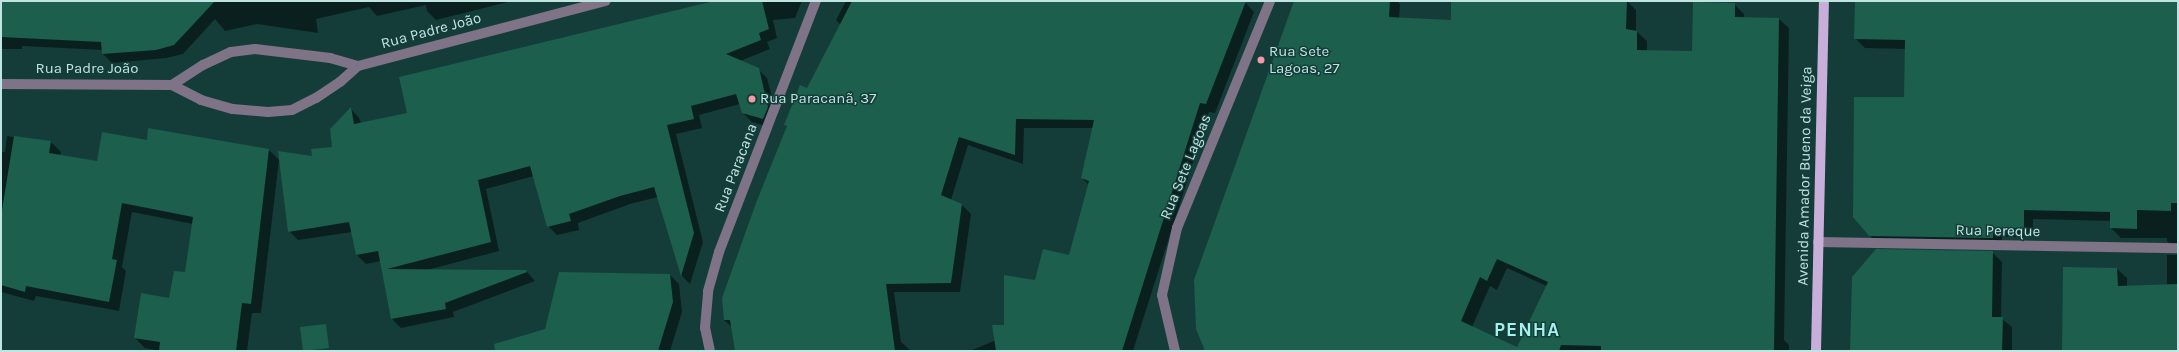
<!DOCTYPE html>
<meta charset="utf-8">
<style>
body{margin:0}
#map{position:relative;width:2179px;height:352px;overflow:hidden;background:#143d3a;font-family:Karla,sans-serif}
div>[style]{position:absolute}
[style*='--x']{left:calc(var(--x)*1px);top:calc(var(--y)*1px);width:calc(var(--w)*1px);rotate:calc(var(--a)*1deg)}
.shadow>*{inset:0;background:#0007}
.building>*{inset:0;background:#1b5f4c}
.minor>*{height:10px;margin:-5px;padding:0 5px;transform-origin:5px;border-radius:5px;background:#7e7387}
.major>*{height:10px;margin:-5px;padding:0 5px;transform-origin:5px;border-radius:5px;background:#c7afda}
.dots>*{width:11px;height:11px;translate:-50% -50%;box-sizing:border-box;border:2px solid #143d3a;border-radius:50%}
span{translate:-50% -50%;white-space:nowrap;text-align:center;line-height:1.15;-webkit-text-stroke:3px #143d3a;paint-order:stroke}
.street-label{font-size:15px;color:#c0e4e1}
.poi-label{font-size:15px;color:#c0e4e1}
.left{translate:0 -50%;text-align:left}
.district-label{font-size:19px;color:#a5f1ec;font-weight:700;letter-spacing:1px}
.frame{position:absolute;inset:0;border:2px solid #c0e4e1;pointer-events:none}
</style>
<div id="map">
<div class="shadow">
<div style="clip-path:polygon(1px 1px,512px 1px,436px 20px,427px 11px,426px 5px,377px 16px,369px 7px,316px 19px,318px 33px,257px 24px,225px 31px,215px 19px,183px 54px,166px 58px,112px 63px,103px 54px,103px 50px,22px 46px,22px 49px,1px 49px)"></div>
<div style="clip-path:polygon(718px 1px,802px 1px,795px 18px,773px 20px,777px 38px,767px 42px,770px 49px,740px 61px,758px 69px,767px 78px,777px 116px,772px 128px,752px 122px,743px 113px,740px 104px,699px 115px,702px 128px,676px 134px,703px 242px,690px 284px,682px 276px,658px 197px,630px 204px,578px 223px,579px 230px,557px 235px,548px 226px,534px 176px,486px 189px,499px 251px,427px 270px,526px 271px,535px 281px,453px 312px,454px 317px,401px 328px,392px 319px,381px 261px,366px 264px,357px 255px,352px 232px,298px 240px,289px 231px,313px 157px,333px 148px,351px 109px,359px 118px,361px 123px,408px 114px)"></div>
<div style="clip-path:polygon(846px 1px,1244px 1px,1254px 12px,1215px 113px,1209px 112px,1133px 351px,970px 351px,996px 340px,1036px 282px,1070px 256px,1089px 185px,1082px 178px,1093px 128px,1024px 128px,1023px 164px,968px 145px,951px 200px,962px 205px,971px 214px,960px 292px,894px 292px,901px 342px,911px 351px,736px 351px,732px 327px,724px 320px,788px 127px,785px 125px,808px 89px,841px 25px,836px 20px)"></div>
<div style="clip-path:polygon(1295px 1px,1397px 1px,1400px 4px,1399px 19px,1452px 21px,1452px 1px,1627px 1px,1636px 10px,1636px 31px,1647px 41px,1647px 51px,1693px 52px,1734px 4px,1744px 14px,1744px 18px,1779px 19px,1789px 28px,1784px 340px,1789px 345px,1789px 351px,1516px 351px,1547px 286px,1507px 268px,1497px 290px,1490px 286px,1472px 327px,1515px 351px,1206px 351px,1197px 329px)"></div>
<div style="clip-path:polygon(1855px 1px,2178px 1px,2178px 251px,2167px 241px,2167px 238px,2121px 238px,2111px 228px,2111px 221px,2033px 219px,2033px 237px,2002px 237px,2002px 248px,1880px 246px,1870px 236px,1905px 98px,1906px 49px,1865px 48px,1855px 38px)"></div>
<div style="clip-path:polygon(7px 136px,51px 142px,61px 152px,60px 156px,98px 162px,148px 141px,269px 150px,279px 160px,261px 313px,252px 313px,247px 351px,160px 351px,145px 348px,135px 338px,170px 299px,186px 274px,193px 224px,132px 212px,122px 267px,126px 271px,119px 311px,36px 296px,34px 301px,1px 292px,1px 152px,5px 152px)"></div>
<div style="clip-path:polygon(1992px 252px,2002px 262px,2001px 318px,2012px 327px,2012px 351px,1852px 351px)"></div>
<div style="clip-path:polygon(2167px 255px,2178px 255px,2178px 351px,2063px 351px,2117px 269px,2127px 278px,2127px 287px,2167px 285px)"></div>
<div style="clip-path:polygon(670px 275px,679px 284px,682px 312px,670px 351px,654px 349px,655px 351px,536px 351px)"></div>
</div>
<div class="building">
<div style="clip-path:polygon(1px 1px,215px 1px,174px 45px,156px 50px,102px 54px,101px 42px,1px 37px)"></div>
<div style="clip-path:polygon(714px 1px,762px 1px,769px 29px,759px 33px,761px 40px,726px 54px,759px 68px,768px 107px,763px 119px,742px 113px,736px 94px,691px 106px,694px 119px,667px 125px,694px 233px,681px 276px,654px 187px,620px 196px,569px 214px,571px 221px,547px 227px,530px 166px,478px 180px,491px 242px,387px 269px,526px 270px,527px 272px,445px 303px,446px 309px,391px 319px,378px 251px,356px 255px,349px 222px,288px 232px,278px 151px,312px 156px,311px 149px,332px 147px,330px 129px,351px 107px,354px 124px,407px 113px,399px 77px)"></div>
<div style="clip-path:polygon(852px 1px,1246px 1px,1206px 104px,1200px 103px,1122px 351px,996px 351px,992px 325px,1004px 325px,1004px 275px,1035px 280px,1043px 249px,1069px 255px,1089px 181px,1081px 178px,1094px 120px,1016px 119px,1015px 155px,959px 137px,941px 195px,962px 204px,951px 283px,886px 284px,895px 351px,735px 351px,730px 320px,724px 320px,722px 298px,756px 203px,787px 126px,784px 125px,800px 85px,807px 88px)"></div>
<div style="clip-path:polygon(evenodd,1294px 1px,1390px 1px,1389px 17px,1451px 20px,1451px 1px,1627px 1px,1626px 29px,1637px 31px,1637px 50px,1692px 51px,1693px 2px,1735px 3px,1735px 17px,1779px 18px,1774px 351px,1601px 351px,1601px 346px,1561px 345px,1559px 351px,1205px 351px,1196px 329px,1194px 280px,1294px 1px,1497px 259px,1548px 282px,1517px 347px,1461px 321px,1480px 277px,1487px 281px,1497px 259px)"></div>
<div style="clip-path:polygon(1855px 1px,2178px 1px,2178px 203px,2171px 203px,2171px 211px,2137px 210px,2137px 229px,2110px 228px,2110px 212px,2024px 210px,2024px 228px,1993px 228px,1993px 238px,1869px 236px,1853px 217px,1854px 97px,1904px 97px,1905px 40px,1854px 39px)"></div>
<div style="clip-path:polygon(148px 128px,269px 149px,251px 304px,242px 303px,236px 351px,159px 351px,160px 342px,134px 338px,141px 293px,169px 298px,174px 271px,185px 272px,193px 217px,122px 203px,112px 259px,117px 260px,109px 302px,26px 286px,25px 292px,1px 285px,1px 216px,14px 136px,51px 141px,49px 153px,97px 161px,102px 132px,147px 140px)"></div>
<div style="clip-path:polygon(1876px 249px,1993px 251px,1992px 317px,2003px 317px,2002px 351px,1850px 351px,1852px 277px)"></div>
<div style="clip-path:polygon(2063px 267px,2117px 268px,2118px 286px,2178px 284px,2178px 351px,2062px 351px)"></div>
<div style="clip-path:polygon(559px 272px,670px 274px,673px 302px,658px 351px,495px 351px,494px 344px,545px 329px)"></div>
<div style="clip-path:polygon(326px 324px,329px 348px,303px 351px,300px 327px)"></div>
</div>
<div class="minor">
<div style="--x:1;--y:84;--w:171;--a:0.3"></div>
<div style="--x:172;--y:85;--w:33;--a:27"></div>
<div style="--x:201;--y:100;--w:33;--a:16"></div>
<div style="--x:233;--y:109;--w:35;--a:5"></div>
<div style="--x:268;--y:112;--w:24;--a:-5"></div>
<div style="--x:292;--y:110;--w:27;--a:-27"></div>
<div style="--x:316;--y:98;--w:29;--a:-34"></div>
<div style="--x:340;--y:82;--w:24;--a:-42"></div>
<div style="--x:358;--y:66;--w:256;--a:-14.7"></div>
<div style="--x:172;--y:85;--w:37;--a:-33"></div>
<div style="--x:203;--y:65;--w:31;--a:-25"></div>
<div style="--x:231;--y:52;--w:24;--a:-7"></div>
<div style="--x:255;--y:49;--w:76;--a:6.8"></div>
<div style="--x:330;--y:58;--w:29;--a:16"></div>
<div style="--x:1818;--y:242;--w:360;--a:1"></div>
<div style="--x:710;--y:351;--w:24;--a:-102"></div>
<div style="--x:705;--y:328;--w:37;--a:-85"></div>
<div style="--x:708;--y:291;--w:41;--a:-74.2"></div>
<div style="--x:719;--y:252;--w:269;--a:-68.9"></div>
<div style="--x:1175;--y:351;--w:57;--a:-103.1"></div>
<div style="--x:1162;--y:295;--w:69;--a:-77.4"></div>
<div style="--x:1177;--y:228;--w:245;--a:-67.7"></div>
</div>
<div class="major">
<div style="--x:1816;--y:351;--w:350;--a:-88.7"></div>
</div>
<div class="dots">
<div style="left:1261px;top:60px;background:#f39aa7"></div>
<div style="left:752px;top:99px;background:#f39aa7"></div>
</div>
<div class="street-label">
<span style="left:431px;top:31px;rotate:-15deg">Rua Padre João</span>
<span style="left:87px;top:69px">Rua Padre João</span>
<span style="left:1186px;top:167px;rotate:-68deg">Rua Sete Lagoas</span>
<span style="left:736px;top:168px;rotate:-69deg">Rua Paracana</span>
<span style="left:1805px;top:176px;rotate:-89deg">Avenida Amador Bueno da Veiga</span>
<span style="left:1998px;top:231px;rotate:1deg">Rua Pereque</span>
</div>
<div class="poi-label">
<span class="left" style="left:1269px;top:60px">Rua Sete<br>Lagoas, 27</span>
<span class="left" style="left:760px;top:99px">Rua Paracanã, 37</span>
</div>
<div class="district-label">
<span style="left:1527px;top:331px">PENHA</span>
</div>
<div class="frame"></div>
</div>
